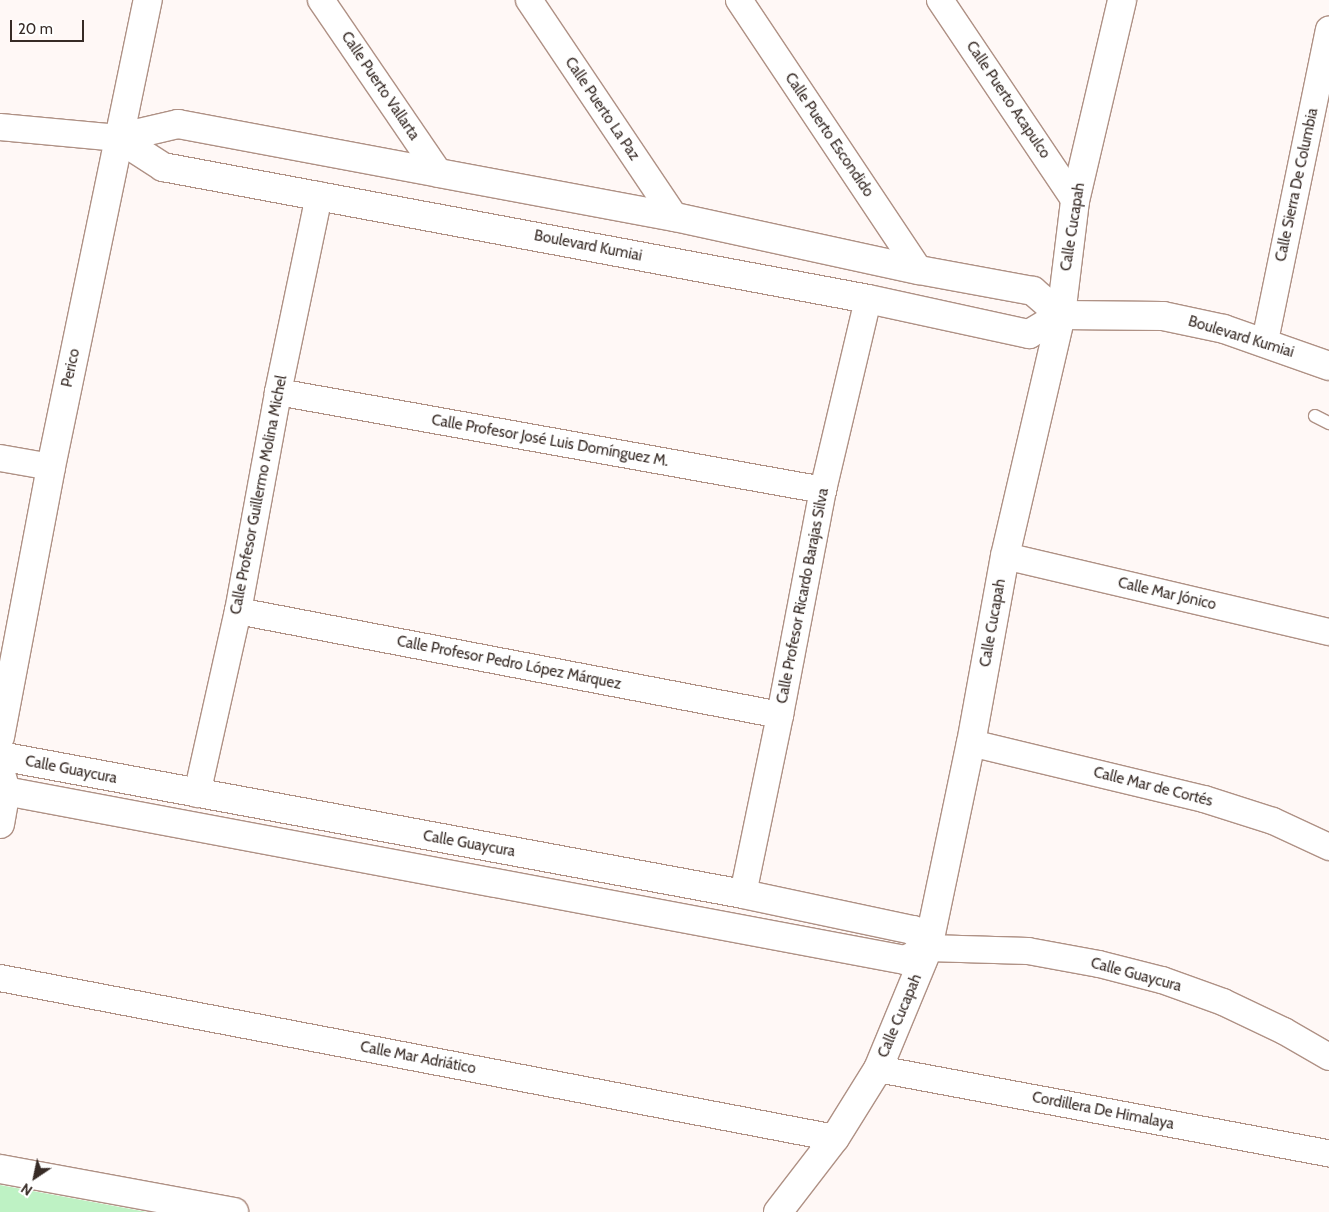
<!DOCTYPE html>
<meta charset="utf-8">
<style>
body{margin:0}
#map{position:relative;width:1329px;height:1212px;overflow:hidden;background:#fff8f6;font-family:Cabin,sans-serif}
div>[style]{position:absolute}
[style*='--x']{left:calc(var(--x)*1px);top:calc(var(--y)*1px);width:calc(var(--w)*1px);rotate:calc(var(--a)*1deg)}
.green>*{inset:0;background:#bef2c4}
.roads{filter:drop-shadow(1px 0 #af9185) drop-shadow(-1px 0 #af9185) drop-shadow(0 1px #af9185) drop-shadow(0 -1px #af9185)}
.service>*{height:12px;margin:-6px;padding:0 6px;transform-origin:6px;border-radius:6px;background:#fff}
.minor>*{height:26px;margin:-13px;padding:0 13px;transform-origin:13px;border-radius:13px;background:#fff}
.tertiary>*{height:28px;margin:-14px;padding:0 14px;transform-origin:14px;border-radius:14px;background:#fff}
span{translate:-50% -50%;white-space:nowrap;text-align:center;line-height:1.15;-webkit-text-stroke:4px #fff;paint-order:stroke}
.street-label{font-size:15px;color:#372b26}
.north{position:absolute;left:10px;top:1152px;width:50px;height:50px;-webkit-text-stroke:4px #fff;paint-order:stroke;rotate:214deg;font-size:14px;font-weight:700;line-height:20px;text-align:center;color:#372b26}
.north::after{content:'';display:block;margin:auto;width:18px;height:22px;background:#372b26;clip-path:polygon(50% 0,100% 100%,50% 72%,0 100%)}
.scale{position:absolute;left:10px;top:20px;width:74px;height:22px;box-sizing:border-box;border:2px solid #372b26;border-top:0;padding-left:6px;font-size:15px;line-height:18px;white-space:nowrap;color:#372b26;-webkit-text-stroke:4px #fff;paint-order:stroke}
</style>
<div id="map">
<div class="green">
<div style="clip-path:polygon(0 1185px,147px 1212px,0 1212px)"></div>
</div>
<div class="roads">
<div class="service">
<div style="--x:1315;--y:416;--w:16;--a:27"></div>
</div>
<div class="minor">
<div style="--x:321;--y:0;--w:209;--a:55.7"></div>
<div style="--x:529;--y:0;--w:262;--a:56.1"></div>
<div style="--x:739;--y:0;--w:324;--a:56.3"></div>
<div style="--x:940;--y:0;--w:242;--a:56.1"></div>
<div style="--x:0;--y:127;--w:119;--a:5.3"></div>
<div style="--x:1265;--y:341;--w:318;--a:-78.4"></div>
<div style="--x:278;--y:392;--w:554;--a:10.19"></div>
<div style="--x:0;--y:458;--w:52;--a:10"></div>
<div style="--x:1005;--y:556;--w:333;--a:13.2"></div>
<div style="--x:238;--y:611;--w:552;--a:10.86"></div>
<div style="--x:971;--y:743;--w:240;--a:13.5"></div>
<div style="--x:1204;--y:799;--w:72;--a:17.7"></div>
<div style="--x:1273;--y:821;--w:62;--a:24.9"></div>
<div style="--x:197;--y:794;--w:188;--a:-77.4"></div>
<div style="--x:238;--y:611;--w:223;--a:-79.6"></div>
<div style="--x:278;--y:392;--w:201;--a:-78.2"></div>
<div style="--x:743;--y:894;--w:183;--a:-78.3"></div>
<div style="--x:780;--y:715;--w:229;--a:-79.2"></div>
<div style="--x:823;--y:490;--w:196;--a:-76.7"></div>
<div style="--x:928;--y:948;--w:100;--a:1.7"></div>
<div style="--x:1028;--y:951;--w:72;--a:10.4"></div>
<div style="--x:1099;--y:964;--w:65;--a:14.3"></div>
<div style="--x:1162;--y:980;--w:65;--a:19.8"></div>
<div style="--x:1223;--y:1002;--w:68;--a:25.4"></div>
<div style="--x:1284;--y:1031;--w:52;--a:30"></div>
<div style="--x:0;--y:978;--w:850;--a:10.85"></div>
<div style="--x:878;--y:1069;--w:459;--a:10.6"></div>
</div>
<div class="tertiary">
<div style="--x:118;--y:138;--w:54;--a:32.8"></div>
<div style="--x:163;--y:167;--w:717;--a:10.6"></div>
<div style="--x:868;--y:299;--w:165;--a:12.3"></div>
<div style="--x:1029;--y:334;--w:37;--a:-31"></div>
<div style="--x:1061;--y:315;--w:102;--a:0.6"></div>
<div style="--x:1163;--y:316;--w:62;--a:12"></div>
<div style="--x:1224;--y:329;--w:111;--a:19.4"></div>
<div style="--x:118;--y:138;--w:62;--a:-13.1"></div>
<div style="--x:178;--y:124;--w:266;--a:10.6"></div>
<div style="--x:439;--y:173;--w:240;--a:10.6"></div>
<div style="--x:675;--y:217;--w:250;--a:12.3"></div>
<div style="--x:919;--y:270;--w:116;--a:10.4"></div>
<div style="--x:1033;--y:291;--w:37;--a:41"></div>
<div style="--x:0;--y:737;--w:275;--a:-79.3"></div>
<div style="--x:51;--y:467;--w:477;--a:-78.3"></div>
<div style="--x:0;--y:756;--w:756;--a:10.52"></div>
<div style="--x:743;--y:894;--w:174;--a:12"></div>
<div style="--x:913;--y:930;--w:23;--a:50"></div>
<div style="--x:928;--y:948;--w:26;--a:152"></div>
<div style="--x:905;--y:960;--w:921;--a:-169.36"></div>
<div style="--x:0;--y:824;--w:34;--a:-80"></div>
<div style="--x:6;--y:791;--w:18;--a:-106"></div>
<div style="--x:0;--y:1169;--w:238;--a:10.4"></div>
<div style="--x:778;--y:1212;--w:93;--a:-52.4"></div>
<div style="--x:835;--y:1138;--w:81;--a:-58.1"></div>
<div style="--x:878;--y:1069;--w:131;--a:-67.5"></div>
<div style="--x:928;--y:948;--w:209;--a:-78.2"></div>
<div style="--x:971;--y:743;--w:190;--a:-79.7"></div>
<div style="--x:1005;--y:556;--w:247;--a:-76.9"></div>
<div style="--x:1061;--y:315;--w:115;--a:-83"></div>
<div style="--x:1075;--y:201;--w:206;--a:-76.8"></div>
</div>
</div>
<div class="street-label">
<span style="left:380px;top:86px;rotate:56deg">Calle Puerto Vallarta</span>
<span style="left:1008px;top:100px;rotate:56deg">Calle Puerto Acapulco</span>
<span style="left:602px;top:109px;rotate:56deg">Calle Puerto La Paz</span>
<span style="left:829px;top:135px;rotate:56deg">Calle Puerto Escondido</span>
<span style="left:1297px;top:185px;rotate:-78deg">Calle Sierra De Columbia</span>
<span style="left:1073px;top:227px;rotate:-81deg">Calle Cucapah</span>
<span style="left:588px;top:246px;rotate:11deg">Boulevard Kumiai</span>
<span style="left:1241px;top:337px;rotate:17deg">Boulevard Kumiai</span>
<span style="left:71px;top:368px;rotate:-78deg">Perico</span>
<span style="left:550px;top:441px;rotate:10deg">Calle Profesor José Luis Domínguez M.</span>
<span style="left:259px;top:495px;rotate:-79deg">Calle Profesor Guillermo Molina Michel</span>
<span style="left:1167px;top:594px;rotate:13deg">Calle Mar Jónico</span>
<span style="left:803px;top:596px;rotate:-79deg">Calle Profesor Ricardo Barajas Silva</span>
<span style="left:993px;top:623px;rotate:-80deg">Calle Cucapah</span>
<span style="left:509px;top:663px;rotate:11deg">Calle Profesor Pedro López Márquez</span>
<span style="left:71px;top:770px;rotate:11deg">Calle Guaycura</span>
<span style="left:1153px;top:787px;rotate:14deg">Calle Mar de Cortés</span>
<span style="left:469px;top:844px;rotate:10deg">Calle Guaycura</span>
<span style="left:1136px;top:975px;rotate:15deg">Calle Guaycura</span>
<span style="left:900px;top:1016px;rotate:-67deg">Calle Cucapah</span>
<span style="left:418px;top:1058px;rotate:11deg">Calle Mar Adriático</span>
<span style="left:1103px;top:1111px;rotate:11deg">Cordillera De Himalaya</span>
</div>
<div class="north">N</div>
<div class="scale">20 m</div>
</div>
